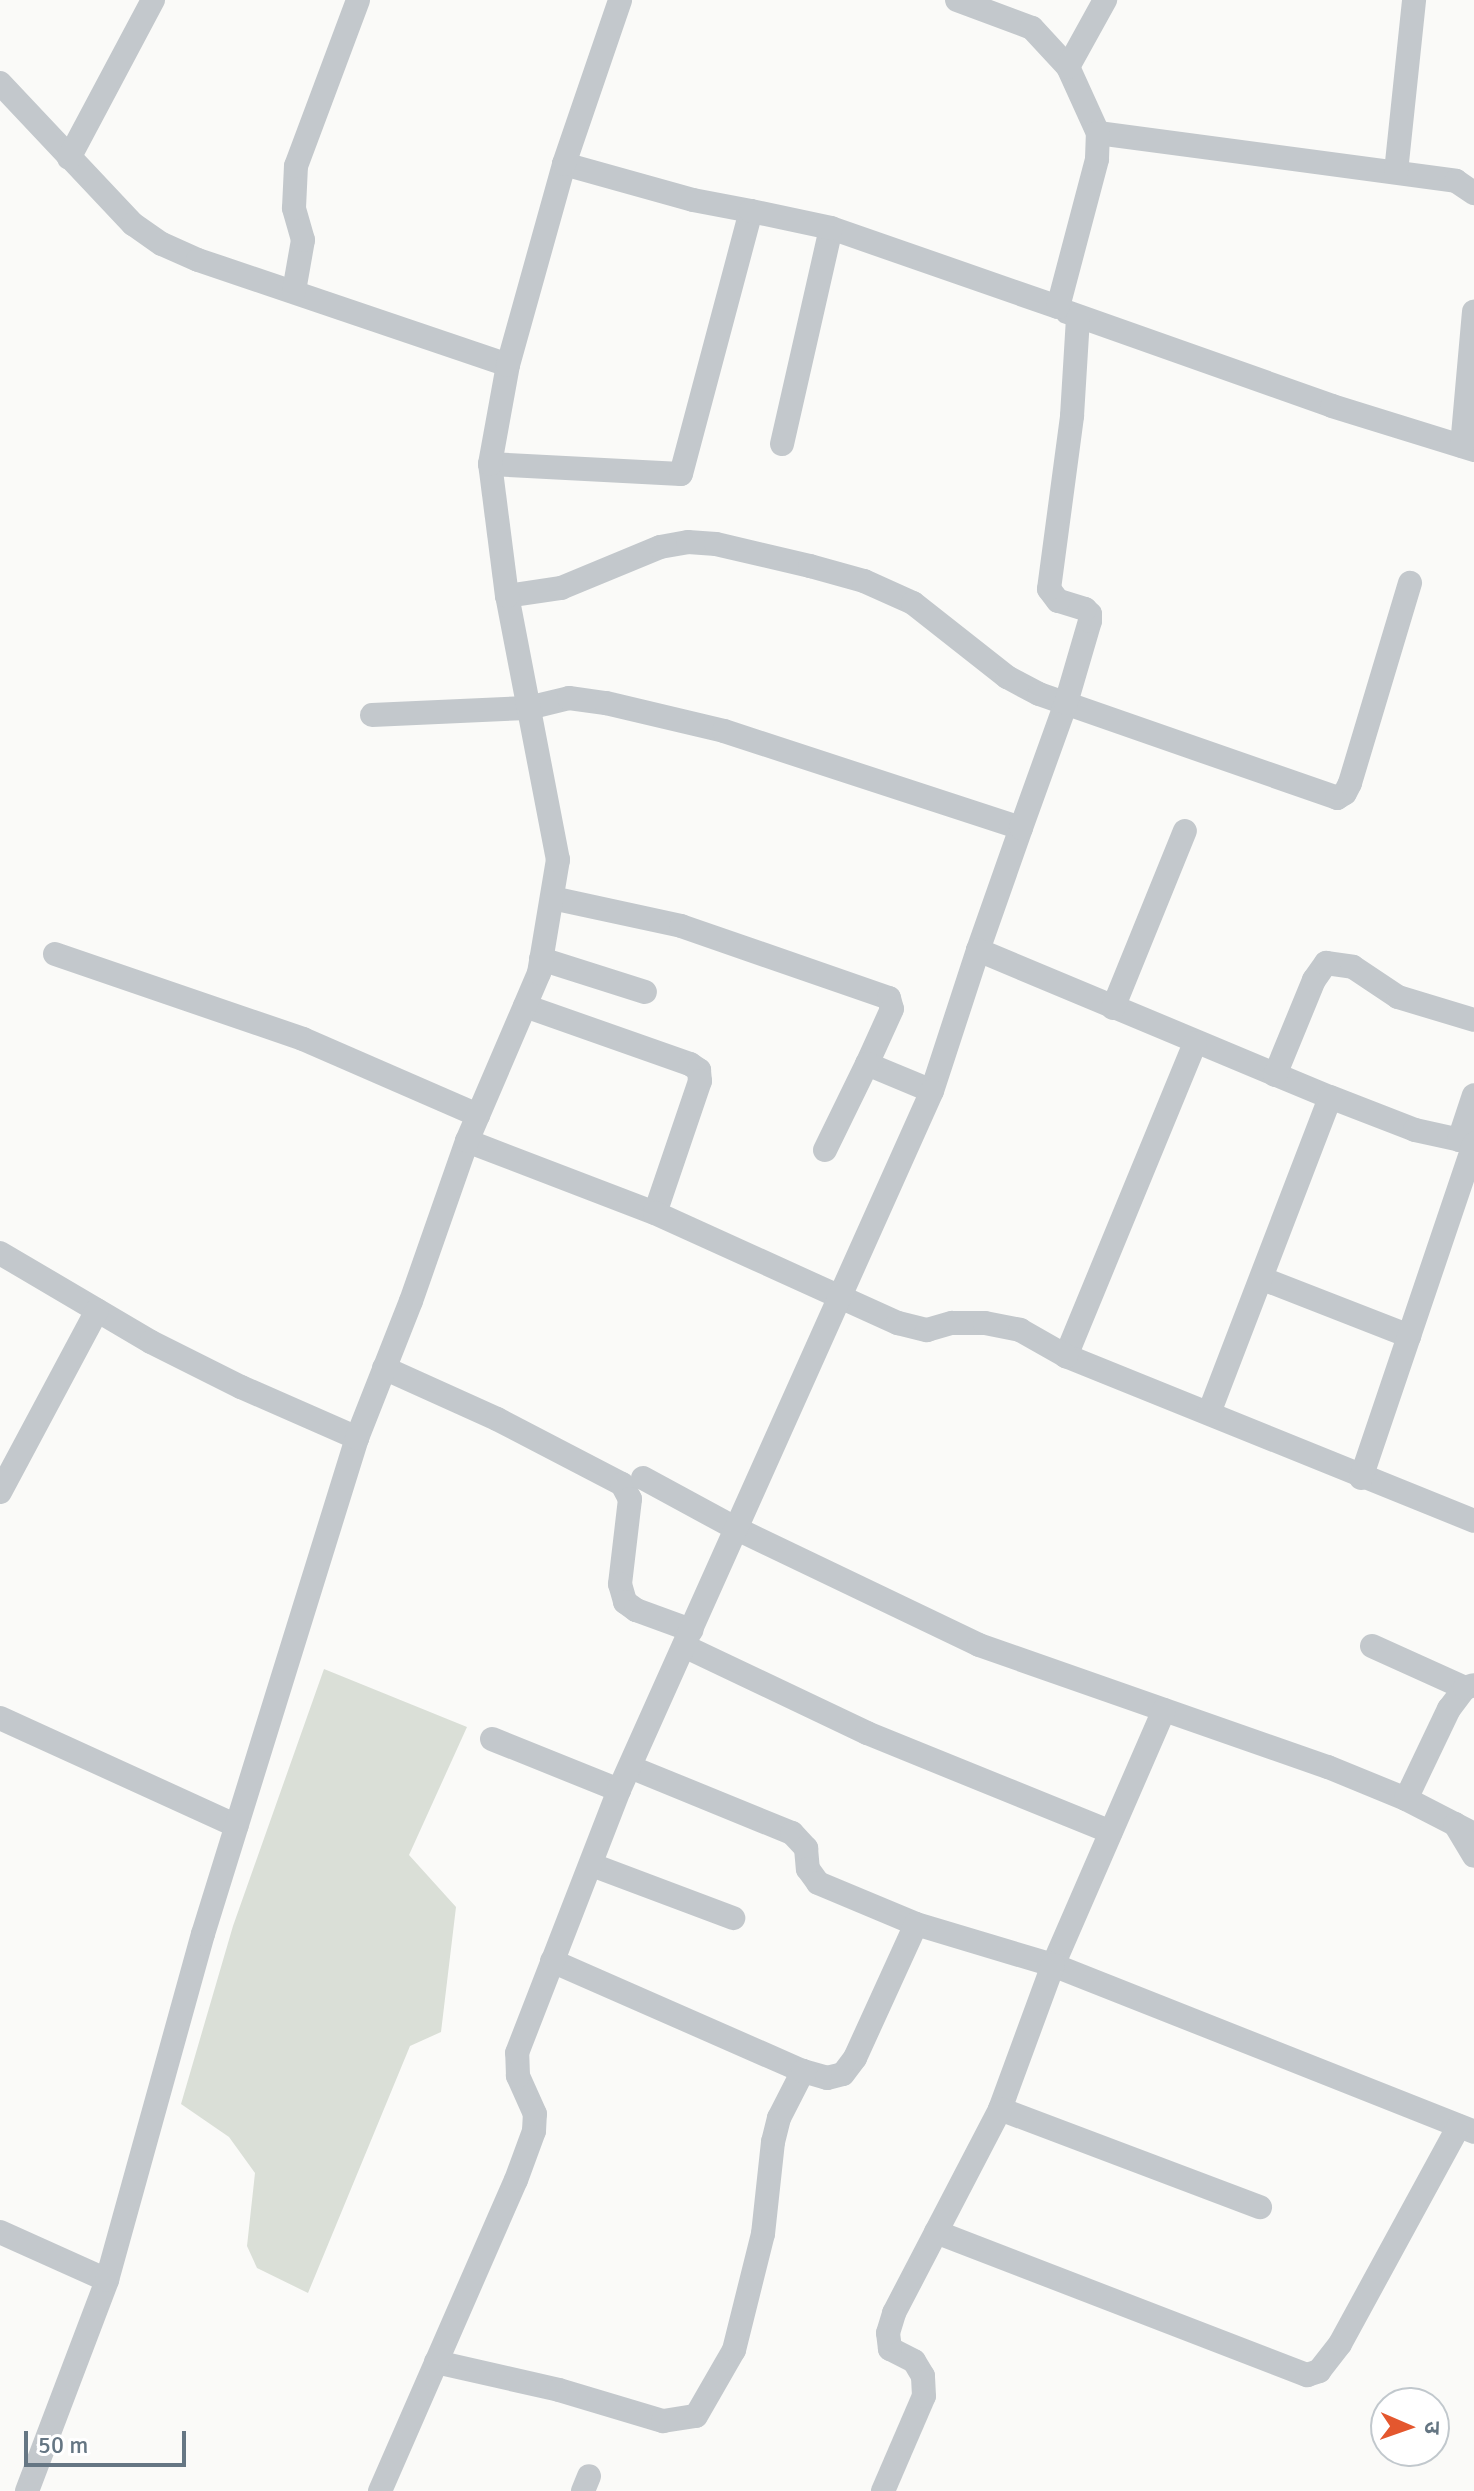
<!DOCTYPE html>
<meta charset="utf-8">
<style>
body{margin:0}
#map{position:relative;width:1474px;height:2491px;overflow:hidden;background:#fafaf8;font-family:Signika,"Noto Sans Devanagari",sans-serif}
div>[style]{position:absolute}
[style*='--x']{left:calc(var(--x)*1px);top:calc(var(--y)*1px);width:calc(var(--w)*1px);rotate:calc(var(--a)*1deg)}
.green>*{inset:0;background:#dadfd7}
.minor>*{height:24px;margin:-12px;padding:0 12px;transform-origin:12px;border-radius:12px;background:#c3c8cc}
span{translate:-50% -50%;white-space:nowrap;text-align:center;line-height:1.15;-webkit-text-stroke:8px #fff;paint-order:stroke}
.north{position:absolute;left:1370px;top:2387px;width:80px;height:80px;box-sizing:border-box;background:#fff;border:2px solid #c1c8cd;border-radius:50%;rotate:92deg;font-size:22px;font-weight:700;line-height:32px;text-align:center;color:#657683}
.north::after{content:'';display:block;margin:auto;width:28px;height:36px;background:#e4572e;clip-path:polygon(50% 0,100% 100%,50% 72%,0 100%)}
.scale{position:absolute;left:24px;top:2431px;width:162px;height:36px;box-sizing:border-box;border:4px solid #657683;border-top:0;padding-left:10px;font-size:24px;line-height:28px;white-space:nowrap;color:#657683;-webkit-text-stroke:6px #fff;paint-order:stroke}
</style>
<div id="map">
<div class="green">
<div style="clip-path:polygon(324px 1669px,467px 1727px,409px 1855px,456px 1907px,441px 2032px,410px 2046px,308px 2293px,257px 2268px,247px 2246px,255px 2173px,229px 2137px,181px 2104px,233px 1926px)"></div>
</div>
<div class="minor">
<div style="--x:957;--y:0;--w:80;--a:20.5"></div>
<div style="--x:1032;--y:28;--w:53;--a:47.3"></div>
<div style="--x:1068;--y:67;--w:72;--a:65.6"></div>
<div style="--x:1098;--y:133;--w:361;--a:7.6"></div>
<div style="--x:1456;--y:181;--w:22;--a:34"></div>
<div style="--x:1068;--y:67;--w:77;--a:-61.1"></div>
<div style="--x:0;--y:83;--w:194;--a:46.7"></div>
<div style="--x:133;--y:224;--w:35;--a:35"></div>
<div style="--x:162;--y:244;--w:39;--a:24"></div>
<div style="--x:198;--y:260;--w:327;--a:18.7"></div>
<div style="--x:69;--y:158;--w:179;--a:-62"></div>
<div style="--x:564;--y:164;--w:134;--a:15.6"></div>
<div style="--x:693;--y:200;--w:59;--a:10.7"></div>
<div style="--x:1396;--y:172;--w:173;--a:-84"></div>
<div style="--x:294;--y:291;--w:52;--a:-80"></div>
<div style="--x:303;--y:240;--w:33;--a:-106"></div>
<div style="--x:294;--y:208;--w:42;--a:-87.3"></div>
<div style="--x:296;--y:166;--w:177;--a:-69.5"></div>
<div style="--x:1067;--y:312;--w:281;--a:19.5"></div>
<div style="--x:1332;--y:406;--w:149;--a:17.2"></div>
<div style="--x:782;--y:444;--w:221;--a:-77.2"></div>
<div style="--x:831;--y:228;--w:240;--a:19.2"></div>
<div style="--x:1058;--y:307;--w:153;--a:-75.2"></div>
<div style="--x:1097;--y:159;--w:26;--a:-88"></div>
<div style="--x:1462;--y:446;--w:135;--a:-84.9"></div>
<div style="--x:490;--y:464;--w:191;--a:3"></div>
<div style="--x:681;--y:474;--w:272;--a:-75.1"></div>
<div style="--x:751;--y:211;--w:82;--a:12"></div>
<div style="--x:507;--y:596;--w:55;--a:-8.4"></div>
<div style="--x:561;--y:588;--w:107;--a:-22.5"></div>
<div style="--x:660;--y:547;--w:28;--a:-10"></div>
<div style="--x:688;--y:542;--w:28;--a:4"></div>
<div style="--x:716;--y:544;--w:97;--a:13.2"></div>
<div style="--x:810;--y:566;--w:56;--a:15.5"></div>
<div style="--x:864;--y:581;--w:54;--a:24.2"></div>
<div style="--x:913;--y:603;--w:120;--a:38.2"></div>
<div style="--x:1007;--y:677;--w:36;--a:28"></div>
<div style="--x:1039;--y:694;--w:316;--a:19.2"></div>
<div style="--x:1337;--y:798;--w:9;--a:-32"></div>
<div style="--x:1345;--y:793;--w:11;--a:-63"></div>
<div style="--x:1350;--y:783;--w:209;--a:-73.3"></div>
<div style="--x:372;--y:715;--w:156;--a:-2.6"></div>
<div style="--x:528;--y:708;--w:42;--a:-13.7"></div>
<div style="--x:569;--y:698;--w:37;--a:8"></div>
<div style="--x:606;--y:703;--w:121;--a:13.3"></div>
<div style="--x:724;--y:731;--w:312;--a:18.1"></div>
<div style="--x:1021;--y:828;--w:129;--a:109.4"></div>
<div style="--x:978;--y:950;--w:381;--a:22.7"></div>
<div style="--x:1330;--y:1097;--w:91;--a:21.2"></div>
<div style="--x:1415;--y:1130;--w:60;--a:12.4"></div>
<div style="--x:1021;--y:828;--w:133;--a:-70.2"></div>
<div style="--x:1066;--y:703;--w:85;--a:-73.7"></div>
<div style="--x:1090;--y:621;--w:7;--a:-90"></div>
<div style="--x:1090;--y:614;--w:7;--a:-135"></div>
<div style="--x:1085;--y:609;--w:28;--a:-163"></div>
<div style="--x:1058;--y:601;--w:15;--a:-127"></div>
<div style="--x:1049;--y:589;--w:175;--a:-82.4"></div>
<div style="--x:1072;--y:416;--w:98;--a:-86.5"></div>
<div style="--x:552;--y:898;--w:132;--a:12.2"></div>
<div style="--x:681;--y:926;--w:220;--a:19.1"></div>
<div style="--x:889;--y:998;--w:11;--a:75"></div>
<div style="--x:892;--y:1009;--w:60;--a:114.4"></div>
<div style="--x:867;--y:1064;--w:70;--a:22.6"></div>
<div style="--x:932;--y:1091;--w:148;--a:-71.9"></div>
<div style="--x:55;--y:954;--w:262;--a:18.9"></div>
<div style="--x:303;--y:1039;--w:191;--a:23.5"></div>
<div style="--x:541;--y:959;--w:109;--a:17.6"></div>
<div style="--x:525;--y:1006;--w:175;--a:19.4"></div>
<div style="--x:690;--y:1064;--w:11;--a:34"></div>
<div style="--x:699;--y:1070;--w:11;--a:85"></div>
<div style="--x:700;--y:1081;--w:139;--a:108.8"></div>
<div style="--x:1113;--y:1008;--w:191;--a:-67.9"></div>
<div style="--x:1195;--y:1043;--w:339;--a:112.4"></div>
<div style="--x:1066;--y:1356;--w:440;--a:22"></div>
<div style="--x:1275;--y:1075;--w:103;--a:-67.7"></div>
<div style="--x:1314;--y:980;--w:21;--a:-55"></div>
<div style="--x:1326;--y:963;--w:27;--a:8"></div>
<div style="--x:1353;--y:967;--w:54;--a:33.7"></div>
<div style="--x:1398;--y:997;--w:79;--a:16.8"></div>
<div style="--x:1459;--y:1140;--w:47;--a:-71.6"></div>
<div style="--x:467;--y:1141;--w:201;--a:21"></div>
<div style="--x:655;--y:1213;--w:267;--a:24.4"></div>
<div style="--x:898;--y:1323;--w:30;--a:14"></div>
<div style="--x:927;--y:1330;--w:26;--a:-16"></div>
<div style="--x:952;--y:1323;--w:33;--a:0"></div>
<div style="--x:985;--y:1323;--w:36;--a:11"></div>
<div style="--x:1020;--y:1330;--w:53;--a:29.5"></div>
<div style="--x:825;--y:1150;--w:96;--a:-64"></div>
<div style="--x:0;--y:1253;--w:175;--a:30.5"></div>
<div style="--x:151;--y:1342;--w:101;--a:26.6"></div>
<div style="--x:241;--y:1387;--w:127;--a:23.7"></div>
<div style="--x:1263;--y:1279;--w:157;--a:21.3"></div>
<div style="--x:384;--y:1368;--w:124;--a:24.3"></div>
<div style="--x:497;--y:1419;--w:141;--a:27.5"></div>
<div style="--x:622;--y:1484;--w:17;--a:62"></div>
<div style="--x:630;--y:1499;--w:86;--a:96.7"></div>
<div style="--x:620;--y:1584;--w:19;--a:74"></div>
<div style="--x:625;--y:1602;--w:14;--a:36"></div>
<div style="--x:636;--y:1610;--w:59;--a:20"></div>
<div style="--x:1209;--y:1413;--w:338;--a:-69"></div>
<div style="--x:643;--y:1478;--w:107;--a:28.5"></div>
<div style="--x:737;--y:1529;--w:268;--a:25.6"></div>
<div style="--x:979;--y:1645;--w:370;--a:19.3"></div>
<div style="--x:1328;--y:1767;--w:84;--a:22.3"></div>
<div style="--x:1406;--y:1799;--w:76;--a:27.2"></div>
<div style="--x:1361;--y:1478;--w:353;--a:-71.3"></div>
<div style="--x:0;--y:1492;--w:206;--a:-61.9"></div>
<div style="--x:684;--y:1646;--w:203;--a:25.4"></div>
<div style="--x:867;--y:1733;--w:263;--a:22.1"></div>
<div style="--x:1372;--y:1646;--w:102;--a:24.3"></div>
<div style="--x:1164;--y:1710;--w:278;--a:113.5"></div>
<div style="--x:1053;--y:1965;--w:453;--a:21.6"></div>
<div style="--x:0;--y:1718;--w:260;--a:24.5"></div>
<div style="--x:492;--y:1739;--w:137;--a:21.9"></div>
<div style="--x:630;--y:1767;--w:175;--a:22.2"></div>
<div style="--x:792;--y:1833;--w:21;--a:47"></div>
<div style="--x:806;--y:1848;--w:21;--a:85"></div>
<div style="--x:808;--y:1869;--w:17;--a:54"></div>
<div style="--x:818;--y:1883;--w:106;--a:22.7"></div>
<div style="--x:916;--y:1924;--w:143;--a:16.7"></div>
<div style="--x:1053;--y:1965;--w:153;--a:110.2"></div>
<div style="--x:1000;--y:2109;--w:278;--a:20.7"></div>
<div style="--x:1406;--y:1799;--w:100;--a:-64.5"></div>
<div style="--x:1449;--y:1709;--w:26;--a:-53"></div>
<div style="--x:1465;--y:1688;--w:9;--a:-18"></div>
<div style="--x:1455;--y:1824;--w:37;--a:59"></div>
<div style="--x:592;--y:1865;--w:151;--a:20.6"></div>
<div style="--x:552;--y:1961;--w:274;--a:23.7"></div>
<div style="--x:0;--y:2232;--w:117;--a:24.2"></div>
<div style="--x:936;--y:2232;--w:398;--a:21.1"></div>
<div style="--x:1307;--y:2375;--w:13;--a:-18"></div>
<div style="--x:1319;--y:2371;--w:34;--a:-52"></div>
<div style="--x:1340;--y:2344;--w:248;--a:-61.4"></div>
<div style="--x:436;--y:2362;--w:126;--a:12.8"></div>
<div style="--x:559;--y:2390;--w:109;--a:16.6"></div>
<div style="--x:663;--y:2421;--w:33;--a:-9"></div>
<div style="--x:696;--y:2416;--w:76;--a:-60.1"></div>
<div style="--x:734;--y:2350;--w:120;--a:-76"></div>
<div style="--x:763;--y:2234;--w:93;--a:-83.8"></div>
<div style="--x:773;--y:2142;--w:25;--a:-76"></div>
<div style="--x:779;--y:2118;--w:53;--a:-62.9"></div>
<div style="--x:803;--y:2071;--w:25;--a:16"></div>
<div style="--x:827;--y:2078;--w:16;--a:-14"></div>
<div style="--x:843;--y:2074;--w:20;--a:-53"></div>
<div style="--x:855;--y:2058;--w:147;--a:-65.5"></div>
<div style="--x:27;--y:2491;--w:226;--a:-69.2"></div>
<div style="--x:107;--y:2280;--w:359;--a:-74.5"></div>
<div style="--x:203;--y:1934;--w:519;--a:-72.75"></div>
<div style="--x:357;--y:1438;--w:147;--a:-68.5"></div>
<div style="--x:411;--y:1301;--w:170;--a:-70.7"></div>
<div style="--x:467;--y:1141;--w:183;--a:-66.8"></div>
<div style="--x:539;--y:973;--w:115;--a:-80.5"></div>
<div style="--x:558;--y:860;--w:269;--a:-100.9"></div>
<div style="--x:507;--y:596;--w:133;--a:-97.3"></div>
<div style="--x:490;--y:464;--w:101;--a:-79.7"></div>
<div style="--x:508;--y:365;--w:209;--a:-74.4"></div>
<div style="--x:564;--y:164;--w:173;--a:-71.1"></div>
<div style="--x:380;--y:2491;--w:339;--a:-66.4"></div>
<div style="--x:516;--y:2180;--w:52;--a:-69.8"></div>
<div style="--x:534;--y:2131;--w:17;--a:-87"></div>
<div style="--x:535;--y:2114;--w:42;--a:-114.1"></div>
<div style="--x:518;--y:2076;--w:23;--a:-92"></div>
<div style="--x:517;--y:2053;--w:282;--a:-68.8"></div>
<div style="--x:619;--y:1790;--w:766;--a:-65.88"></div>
<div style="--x:583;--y:2491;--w:16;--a:-68"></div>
<div style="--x:883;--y:2491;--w:103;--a:-66.7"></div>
<div style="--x:924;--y:2396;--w:20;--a:-93"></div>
<div style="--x:923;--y:2376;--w:17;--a:-121"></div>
<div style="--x:914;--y:2361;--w:27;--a:-153"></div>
<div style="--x:890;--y:2349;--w:16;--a:-97"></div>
<div style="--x:888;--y:2333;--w:21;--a:-73"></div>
<div style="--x:894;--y:2313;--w:230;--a:-62.5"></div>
</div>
<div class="north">उ</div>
<div class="scale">50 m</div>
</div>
